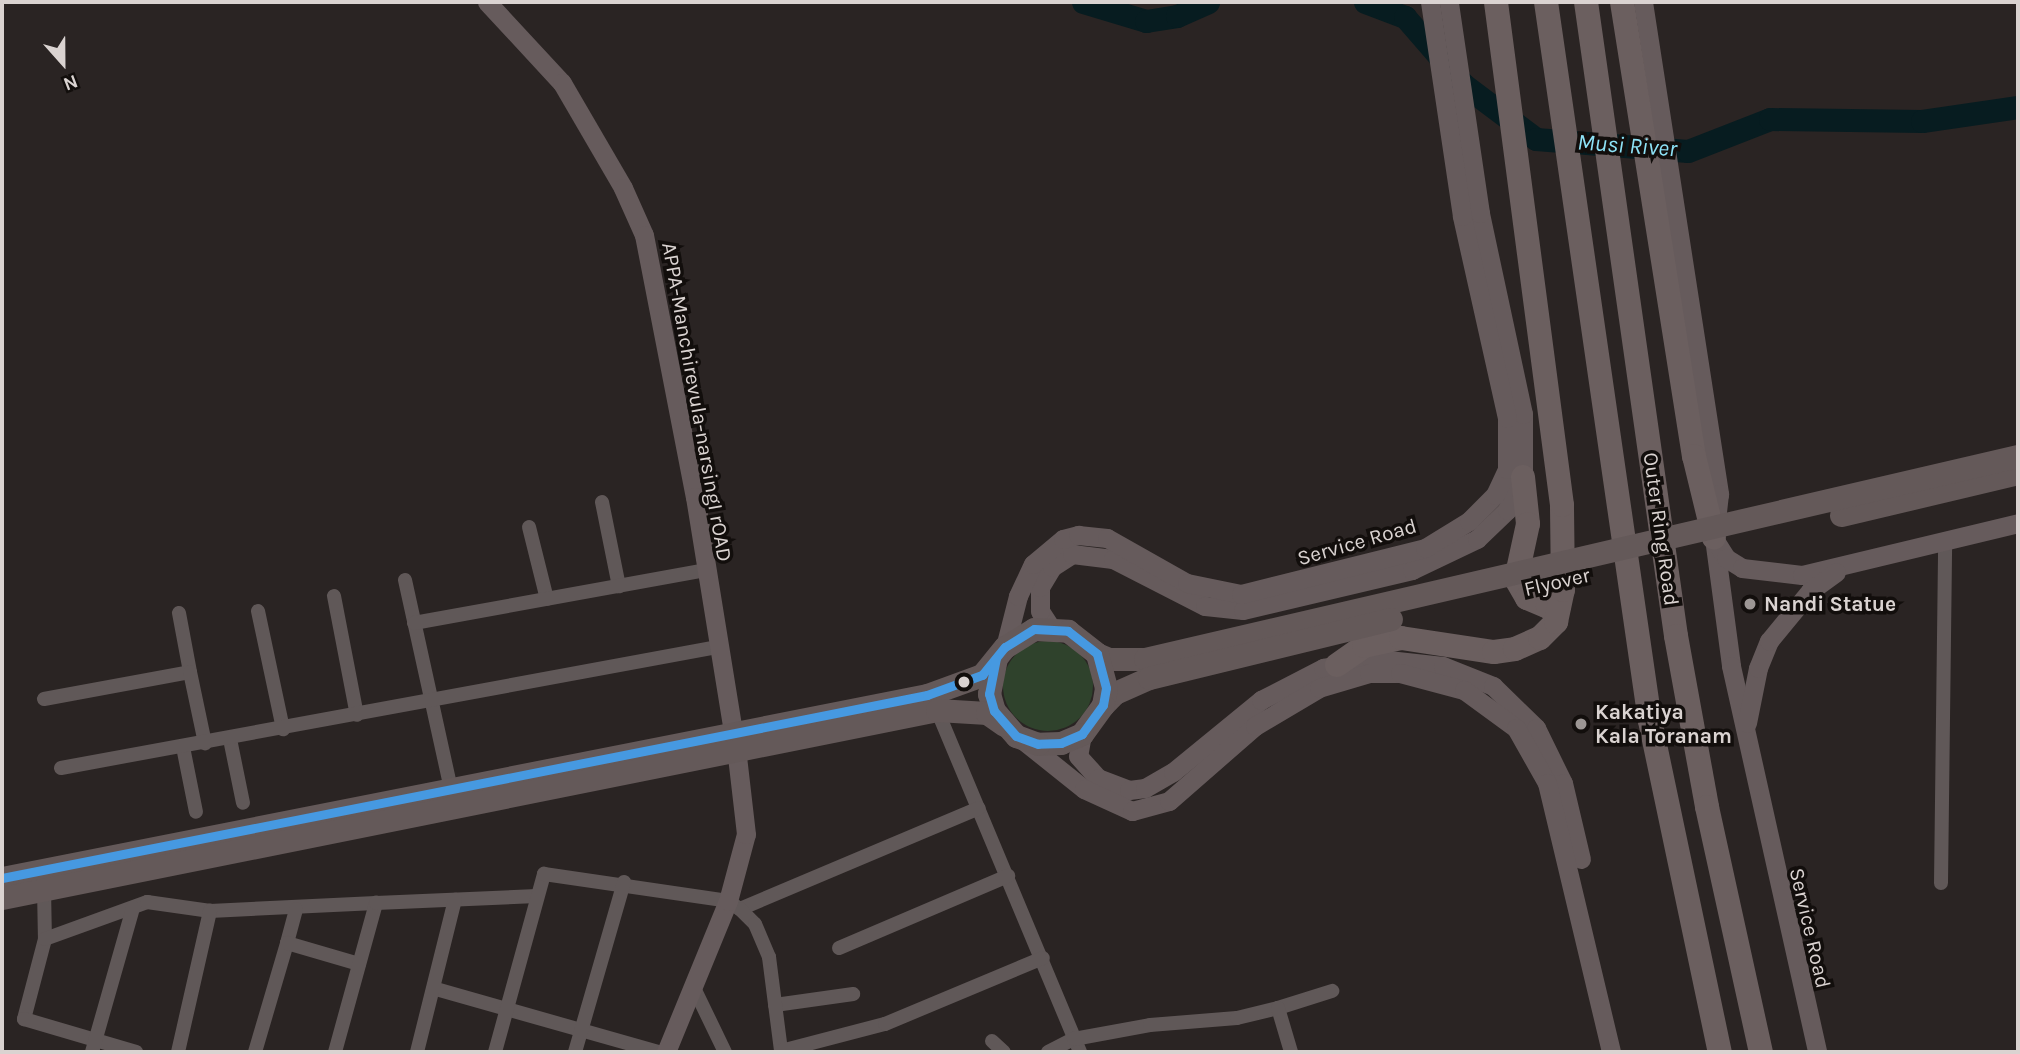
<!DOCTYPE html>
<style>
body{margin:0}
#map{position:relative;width:2020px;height:1054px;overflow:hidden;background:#2a2423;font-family:Karla,sans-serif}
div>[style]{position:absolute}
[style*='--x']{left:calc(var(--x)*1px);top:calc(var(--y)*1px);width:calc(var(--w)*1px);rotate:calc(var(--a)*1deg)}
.green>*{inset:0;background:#2f422c}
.round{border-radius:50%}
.river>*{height:23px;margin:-11.5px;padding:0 11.5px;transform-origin:11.5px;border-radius:11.5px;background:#071c20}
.street>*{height:14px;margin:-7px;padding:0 7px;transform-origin:7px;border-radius:7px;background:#605858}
.secondary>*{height:19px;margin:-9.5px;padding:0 9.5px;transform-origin:9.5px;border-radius:9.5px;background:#665b5c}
.primary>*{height:23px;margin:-11.5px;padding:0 11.5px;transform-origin:11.5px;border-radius:11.5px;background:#645959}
.highway>*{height:24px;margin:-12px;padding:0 12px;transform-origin:12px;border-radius:12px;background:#6b5f5f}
.primary-bridge>*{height:23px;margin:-11.5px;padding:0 11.5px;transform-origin:11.5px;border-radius:11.5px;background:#645959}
.bus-1>*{height:9px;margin:-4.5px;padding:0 4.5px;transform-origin:4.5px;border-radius:4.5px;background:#4699e1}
.dots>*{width:19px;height:19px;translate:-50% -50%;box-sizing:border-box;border:4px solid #120e0c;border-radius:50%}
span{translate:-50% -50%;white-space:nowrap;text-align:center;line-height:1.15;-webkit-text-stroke:7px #120e0c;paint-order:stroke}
.street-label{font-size:21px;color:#dad3d1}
.poi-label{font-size:21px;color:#dad3d1;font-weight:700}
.left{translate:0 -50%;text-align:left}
.water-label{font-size:23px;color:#8ee3f7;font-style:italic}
.frame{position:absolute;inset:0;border:4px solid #dad3d1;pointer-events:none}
.north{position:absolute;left:28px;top:28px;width:70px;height:70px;-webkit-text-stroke:5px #120e0c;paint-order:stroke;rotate:159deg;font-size:19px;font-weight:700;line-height:28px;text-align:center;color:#dad3d1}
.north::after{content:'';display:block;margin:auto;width:24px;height:32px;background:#dad3d1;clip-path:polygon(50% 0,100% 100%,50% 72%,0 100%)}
</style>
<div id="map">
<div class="green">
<div class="round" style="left:1003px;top:641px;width:90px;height:90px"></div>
</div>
<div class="river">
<div style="--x:1083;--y:2;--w:66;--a:16.8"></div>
<div style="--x:1146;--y:21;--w:31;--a:-9"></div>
<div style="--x:1177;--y:16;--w:34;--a:-24"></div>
<div style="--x:1365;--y:2;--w:43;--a:20.6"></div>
<div style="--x:1405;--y:17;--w:90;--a:49.1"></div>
<div style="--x:1464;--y:85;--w:90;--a:36.9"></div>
<div style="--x:1536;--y:139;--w:152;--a:4.5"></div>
<div style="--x:1688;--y:151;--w:88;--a:-21.3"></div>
<div style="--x:1770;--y:119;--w:152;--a:0.8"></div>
<div style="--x:1922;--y:121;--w:97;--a:-8.3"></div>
</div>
<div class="street">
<div style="--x:602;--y:502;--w:86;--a:78.6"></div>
<div style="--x:529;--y:527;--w:74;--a:76"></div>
<div style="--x:405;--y:580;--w:214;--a:77.6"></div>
<div style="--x:334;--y:596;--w:121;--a:79.1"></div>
<div style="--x:258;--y:611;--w:121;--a:78"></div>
<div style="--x:179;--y:613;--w:60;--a:79.4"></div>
<div style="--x:414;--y:623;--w:296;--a:-10.3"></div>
<div style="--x:44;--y:699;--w:148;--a:-10.5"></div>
<div style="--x:190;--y:672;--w:73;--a:78.1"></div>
<div style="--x:937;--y:710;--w:371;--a:67.3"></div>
<div style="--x:230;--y:739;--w:65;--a:78.5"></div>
<div style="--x:183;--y:747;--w:66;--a:78.7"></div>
<div style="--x:61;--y:768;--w:668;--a:-10.44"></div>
<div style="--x:1941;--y:883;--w:342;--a:-89.3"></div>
<div style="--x:44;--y:889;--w:50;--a:88.9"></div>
<div style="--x:45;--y:939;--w:83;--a:104.7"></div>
<div style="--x:24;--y:1019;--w:117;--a:16.4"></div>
<div style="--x:740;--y:909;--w:259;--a:-22.9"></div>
<div style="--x:45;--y:939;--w:109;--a:-19.9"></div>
<div style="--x:147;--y:902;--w:64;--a:8.1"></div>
<div style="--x:210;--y:911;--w:166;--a:-2.8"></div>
<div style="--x:287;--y:943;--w:35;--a:-75"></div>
<div style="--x:839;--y:948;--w:184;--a:-23.1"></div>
<div style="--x:694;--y:988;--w:71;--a:64.2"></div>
<div style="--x:436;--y:989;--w:232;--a:15.8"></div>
<div style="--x:775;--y:1005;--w:79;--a:-8"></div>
<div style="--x:1278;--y:1008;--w:57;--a:-17.5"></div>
<div style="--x:992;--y:1041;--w:16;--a:43"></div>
<div style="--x:92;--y:1052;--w:150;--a:-74.1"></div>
<div style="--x:178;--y:1052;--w:145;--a:-77.2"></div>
<div style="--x:255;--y:1052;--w:114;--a:-73.6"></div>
<div style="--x:287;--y:943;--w:75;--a:16.3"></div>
<div style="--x:335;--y:1052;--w:155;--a:-74.6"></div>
<div style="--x:376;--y:903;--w:161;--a:-2.5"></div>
<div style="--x:417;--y:1052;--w:157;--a:-76"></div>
<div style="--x:495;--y:1052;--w:185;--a:-74.6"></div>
<div style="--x:544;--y:874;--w:186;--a:8.3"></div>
<div style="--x:728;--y:901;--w:14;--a:34"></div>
<div style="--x:740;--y:909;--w:21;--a:45"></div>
<div style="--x:755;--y:924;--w:36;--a:67"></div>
<div style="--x:769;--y:957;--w:95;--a:82.7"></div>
<div style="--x:781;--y:1051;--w:107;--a:-14.6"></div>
<div style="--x:885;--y:1024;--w:171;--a:-22.7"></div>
<div style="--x:575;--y:1052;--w:177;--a:-73.9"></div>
<div style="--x:1048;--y:1052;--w:29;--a:-27"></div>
<div style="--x:1074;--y:1039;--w:77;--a:-10.4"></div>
<div style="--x:1150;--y:1025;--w:87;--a:-4.6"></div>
<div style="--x:1237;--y:1018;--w:42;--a:-13.7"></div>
<div style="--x:1278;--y:1008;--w:46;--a:73.5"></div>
</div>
<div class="secondary">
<div style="--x:487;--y:2;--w:110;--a:47.2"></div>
<div style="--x:562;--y:83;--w:121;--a:59.8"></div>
<div style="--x:623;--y:188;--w:51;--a:65.9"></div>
<div style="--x:644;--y:235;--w:267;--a:79"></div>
<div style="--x:695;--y:497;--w:238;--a:80.8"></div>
<div style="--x:1643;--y:2;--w:498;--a:81.2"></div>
<div style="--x:1719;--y:494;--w:44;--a:96.5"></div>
<div style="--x:1714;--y:538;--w:129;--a:82.4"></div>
<div style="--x:1731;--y:666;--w:395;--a:77.4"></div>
<div style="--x:1716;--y:542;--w:19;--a:58"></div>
<div style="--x:1726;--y:558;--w:19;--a:32"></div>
<div style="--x:1742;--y:568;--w:60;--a:6.7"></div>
<div style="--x:1802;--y:575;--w:222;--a:-13.5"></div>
<div style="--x:1051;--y:628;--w:20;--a:-123"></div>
<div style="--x:1040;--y:611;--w:24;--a:-90"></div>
<div style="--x:1040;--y:587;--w:23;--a:-59"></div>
<div style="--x:1052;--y:567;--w:24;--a:-33"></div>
<div style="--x:1072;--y:554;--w:41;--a:7"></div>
<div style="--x:1113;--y:559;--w:103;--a:27.1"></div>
<div style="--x:1205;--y:606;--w:38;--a:6"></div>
<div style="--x:1243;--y:610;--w:174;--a:-13.3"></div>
<div style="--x:1412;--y:570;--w:72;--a:-25.5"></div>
<div style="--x:1477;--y:539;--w:42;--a:-44"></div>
<div style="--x:1507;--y:510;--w:37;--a:-64"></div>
<div style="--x:1523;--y:477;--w:63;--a:-90"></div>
<div style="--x:1523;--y:414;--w:206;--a:-102.1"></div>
<div style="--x:1480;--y:213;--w:213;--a:-98.4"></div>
<div style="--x:1005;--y:647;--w:53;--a:-75.7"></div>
<div style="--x:1018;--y:596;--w:35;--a:-65"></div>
<div style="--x:1033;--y:564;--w:39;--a:-40"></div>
<div style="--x:1063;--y:539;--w:16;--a:-15"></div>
<div style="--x:1078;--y:535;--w:29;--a:6"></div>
<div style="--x:1107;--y:538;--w:92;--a:29.4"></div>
<div style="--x:1187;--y:583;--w:55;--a:11.5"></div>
<div style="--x:1241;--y:594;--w:190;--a:-14"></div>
<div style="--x:1425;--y:548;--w:52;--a:-31.5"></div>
<div style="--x:1469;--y:521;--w:37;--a:-45"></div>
<div style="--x:1495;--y:495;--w:29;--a:-65"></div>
<div style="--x:1507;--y:469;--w:51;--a:-90"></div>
<div style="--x:1507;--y:418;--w:207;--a:-102.6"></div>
<div style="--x:1462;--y:216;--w:216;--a:-98.5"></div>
<div style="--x:1747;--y:723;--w:56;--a:-78.7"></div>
<div style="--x:1758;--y:668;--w:29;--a:-68"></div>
<div style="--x:1769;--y:641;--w:65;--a:-50.6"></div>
<div style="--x:1810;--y:591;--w:32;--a:-36"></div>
<div style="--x:1082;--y:734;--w:22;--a:100"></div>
<div style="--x:1078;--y:756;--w:30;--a:48"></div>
<div style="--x:1098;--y:778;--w:33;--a:21"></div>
<div style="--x:1129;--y:790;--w:16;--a:-7"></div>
<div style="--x:1145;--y:788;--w:32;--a:-30"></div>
<div style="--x:1173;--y:772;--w:114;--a:-39.3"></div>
<div style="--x:1261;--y:700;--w:70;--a:-27.3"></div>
<div style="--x:1323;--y:668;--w:48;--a:-12"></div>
<div style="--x:1370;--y:658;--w:73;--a:6.3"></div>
<div style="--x:1443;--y:666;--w:54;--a:21.8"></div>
<div style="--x:1493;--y:686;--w:60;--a:44.3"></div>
<div style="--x:1536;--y:728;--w:61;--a:63.9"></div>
<div style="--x:1563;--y:783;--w:78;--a:76.7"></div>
<div style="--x:1024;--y:741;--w:77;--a:38.7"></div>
<div style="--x:1084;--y:789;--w:53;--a:24.6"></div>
<div style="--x:1132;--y:811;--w:38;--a:-15"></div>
<div style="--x:1169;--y:801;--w:114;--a:-41.1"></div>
<div style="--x:1255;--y:726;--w:74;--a:-30.7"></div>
<div style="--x:1319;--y:688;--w:52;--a:-16.7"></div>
<div style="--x:1369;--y:673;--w:31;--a:0"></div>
<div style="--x:1400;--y:673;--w:66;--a:14.9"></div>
<div style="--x:1464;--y:690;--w:64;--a:36.2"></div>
<div style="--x:1516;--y:728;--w:63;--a:60.6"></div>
<div style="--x:1547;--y:783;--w:277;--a:76.6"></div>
<div style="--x:666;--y:1052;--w:163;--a:-67.7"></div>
<div style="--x:728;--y:901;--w:69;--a:-75"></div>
<div style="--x:746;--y:834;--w:87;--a:-96.6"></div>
</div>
<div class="primary">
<div style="--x:1097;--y:654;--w:13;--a:23"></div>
<div style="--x:1109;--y:659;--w:36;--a:0"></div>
<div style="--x:1103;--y:705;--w:17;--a:-45"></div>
<div style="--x:1115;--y:693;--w:37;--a:-24"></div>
<div style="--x:2;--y:878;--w:943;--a:-11.19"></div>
<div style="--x:927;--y:695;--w:59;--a:-20"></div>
<div style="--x:982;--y:675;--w:36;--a:-51"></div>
<div style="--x:1005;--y:647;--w:34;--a:-32"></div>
<div style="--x:1034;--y:629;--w:34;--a:3"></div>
<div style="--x:1068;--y:631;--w:37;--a:38"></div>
<div style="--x:1097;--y:654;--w:35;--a:75"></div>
<div style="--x:1106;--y:688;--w:17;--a:100"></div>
<div style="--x:1103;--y:705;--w:36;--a:126"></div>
<div style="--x:1082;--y:734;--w:23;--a:157"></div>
<div style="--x:1061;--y:743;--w:23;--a:178"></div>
<div style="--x:1038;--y:744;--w:23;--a:-160"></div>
<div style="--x:1016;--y:736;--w:33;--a:-131"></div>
<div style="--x:994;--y:711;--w:18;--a:-106"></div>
<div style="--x:989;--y:694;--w:36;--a:-79"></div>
<div style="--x:2;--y:898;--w:954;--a:-11.37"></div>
<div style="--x:937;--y:710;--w:50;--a:3.4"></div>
<div style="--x:987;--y:713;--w:21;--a:35"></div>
</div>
<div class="highway">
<div style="--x:1546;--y:2;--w:726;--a:81.77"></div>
<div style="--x:1650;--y:721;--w:338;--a:78.1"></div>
<div style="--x:1586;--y:2;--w:640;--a:81.92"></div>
<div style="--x:1676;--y:636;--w:174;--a:79.7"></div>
<div style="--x:1707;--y:807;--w:251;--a:77.6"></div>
<div style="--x:1622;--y:2;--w:460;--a:81"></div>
<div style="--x:1694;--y:456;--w:84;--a:76.3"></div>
<div style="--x:1523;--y:477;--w:47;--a:83.9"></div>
<div style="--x:1528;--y:524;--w:56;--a:102.3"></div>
<div style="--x:1516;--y:579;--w:22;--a:60"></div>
<div style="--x:1527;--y:598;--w:23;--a:23"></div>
<div style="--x:1548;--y:607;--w:11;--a:-5"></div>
<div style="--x:1337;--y:665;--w:33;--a:-35"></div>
<div style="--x:1364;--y:646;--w:38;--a:-12"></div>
<div style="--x:1401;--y:638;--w:94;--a:8.6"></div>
<div style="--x:1494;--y:652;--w:21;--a:-8"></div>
<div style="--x:1515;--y:649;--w:27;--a:-24"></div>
<div style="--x:1540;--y:638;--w:23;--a:-45"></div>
<div style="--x:1556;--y:622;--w:33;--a:-78"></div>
<div style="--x:1563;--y:590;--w:85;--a:-90.7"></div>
<div style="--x:1562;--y:505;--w:507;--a:-97.48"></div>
</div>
<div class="primary-bridge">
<div style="--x:1841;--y:515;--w:182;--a:-13.3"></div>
<div style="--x:1145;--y:659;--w:896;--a:-13.09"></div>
<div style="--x:1149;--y:678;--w:249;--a:-13.7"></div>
</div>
<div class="bus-1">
<div style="--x:2;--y:878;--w:943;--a:-11.19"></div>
<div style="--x:927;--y:695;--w:59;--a:-20"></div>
<div style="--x:982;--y:675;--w:36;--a:-51"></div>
<div style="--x:1005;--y:647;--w:34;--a:-32"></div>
<div style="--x:1034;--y:629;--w:34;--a:3"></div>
<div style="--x:1068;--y:631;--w:37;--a:38"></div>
<div style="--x:1097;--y:654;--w:35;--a:75"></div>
<div style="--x:1106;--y:688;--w:17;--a:100"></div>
<div style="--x:1103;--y:705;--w:36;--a:126"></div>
<div style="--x:1082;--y:734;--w:23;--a:157"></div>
<div style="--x:1061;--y:743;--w:23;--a:178"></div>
<div style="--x:1038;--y:744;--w:23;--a:-160"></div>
<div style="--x:1016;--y:736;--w:33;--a:-131"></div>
<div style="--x:994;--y:711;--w:18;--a:-106"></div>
<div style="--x:989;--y:694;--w:36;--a:-79"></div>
</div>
<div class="dots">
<div style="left:1750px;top:604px;background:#9c9694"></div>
<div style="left:964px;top:682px;background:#dad3d1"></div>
<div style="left:1581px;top:724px;background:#9c9694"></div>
</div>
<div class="street-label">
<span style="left:697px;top:402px;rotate:80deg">APPA-Manchirevula-narsingI rOAD</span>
<span style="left:1661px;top:529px;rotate:82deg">Outer Ring Road</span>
<span style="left:1357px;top:542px;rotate:-16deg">Service Road</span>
<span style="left:1557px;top:582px;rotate:-13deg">Flyover</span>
<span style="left:1810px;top:928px;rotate:77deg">Service Road</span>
</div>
<div class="poi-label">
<span class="left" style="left:1764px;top:604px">Nandi Statue</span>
<span class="left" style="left:1595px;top:724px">Kakatiya<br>Kala Toranam</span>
</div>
<div class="water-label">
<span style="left:1627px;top:146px;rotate:4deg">Musi River</span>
</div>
<div class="frame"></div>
<div class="north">N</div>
</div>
